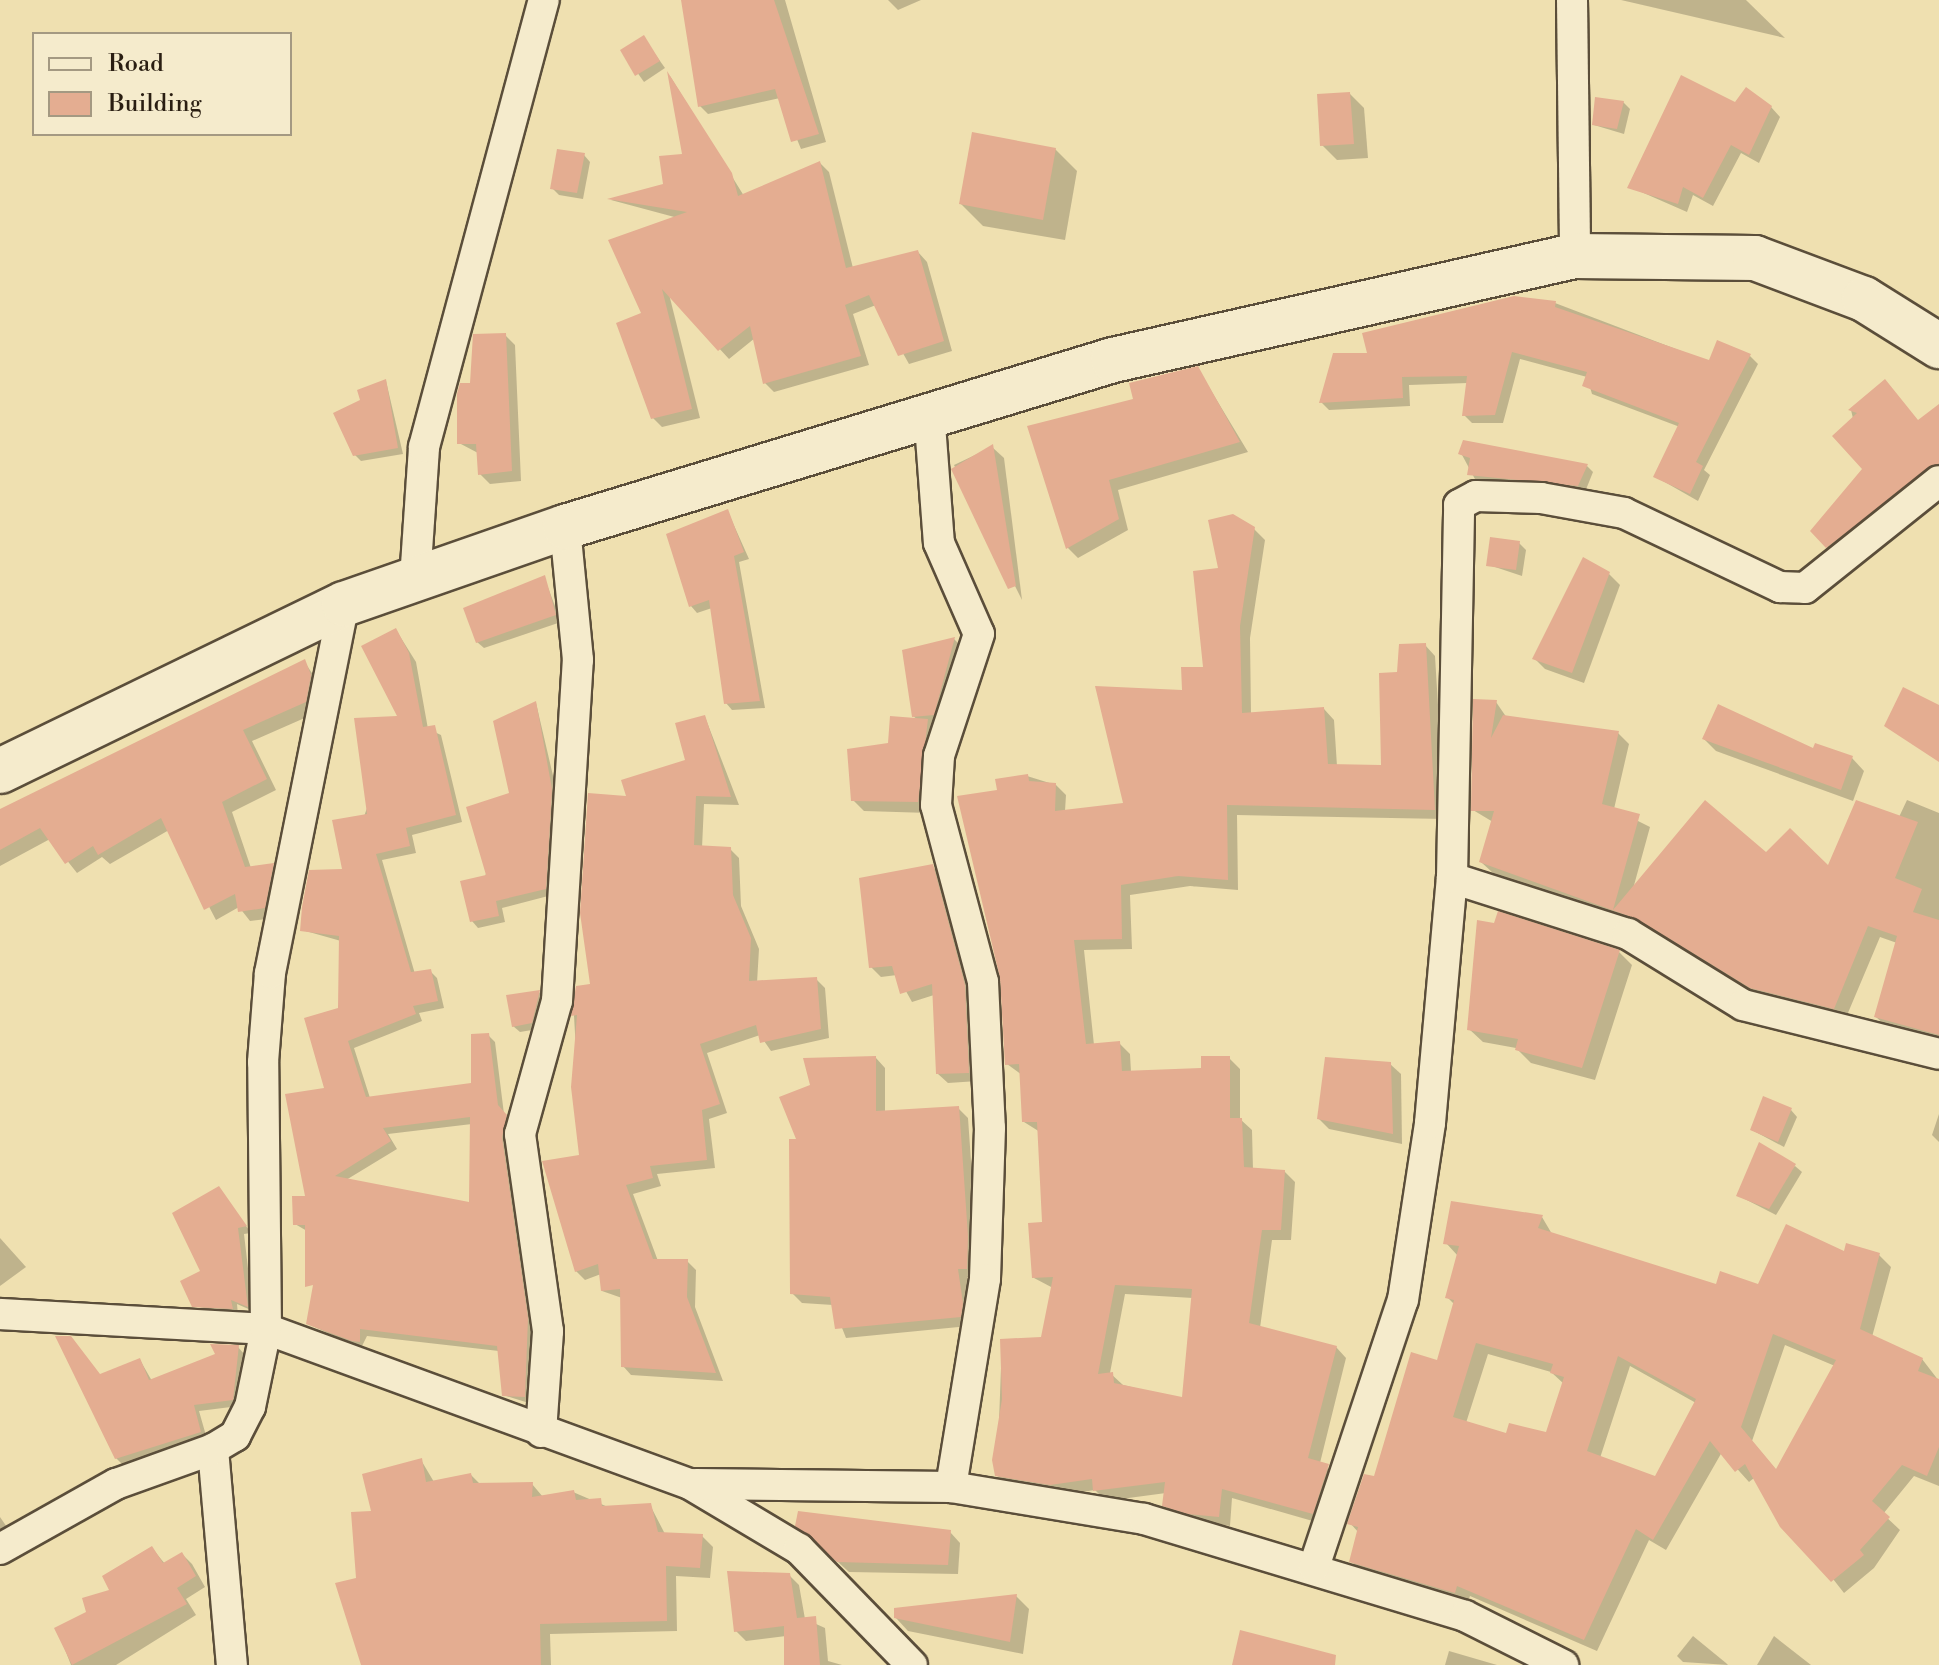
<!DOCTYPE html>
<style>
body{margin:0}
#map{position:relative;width:1939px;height:1665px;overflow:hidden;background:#efe0b0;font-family:"Libre Bodoni",serif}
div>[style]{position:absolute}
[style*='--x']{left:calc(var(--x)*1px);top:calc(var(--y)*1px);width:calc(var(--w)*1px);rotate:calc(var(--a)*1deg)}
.shadow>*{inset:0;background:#0003}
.building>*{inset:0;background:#e4ad91}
.roads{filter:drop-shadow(2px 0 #5b4e3a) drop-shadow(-2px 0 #5b4e3a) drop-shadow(0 2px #5b4e3a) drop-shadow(0 -2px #5b4e3a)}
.minor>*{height:30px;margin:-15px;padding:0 15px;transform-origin:15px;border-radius:15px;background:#f5ebcc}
.secondary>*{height:44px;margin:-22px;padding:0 22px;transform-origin:22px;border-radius:22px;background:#f5ebcc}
span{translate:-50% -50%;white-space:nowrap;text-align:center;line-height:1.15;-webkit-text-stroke:7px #f5ebcc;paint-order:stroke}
.legend{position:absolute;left:32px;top:32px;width:260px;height:104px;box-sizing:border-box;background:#f5ebcc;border:2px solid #a49982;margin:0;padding:10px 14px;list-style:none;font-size:24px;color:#2a1e12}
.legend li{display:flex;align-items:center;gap:16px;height:40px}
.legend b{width:40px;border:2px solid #a49982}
</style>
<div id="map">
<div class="shadow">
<div style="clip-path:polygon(683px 0,785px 0,826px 142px,801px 149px,780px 98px,708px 114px,700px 106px)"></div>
<div style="clip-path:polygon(888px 0,921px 0,898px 10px)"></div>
<div style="clip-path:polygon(1621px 0,1746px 0,1785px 38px)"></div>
<div style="clip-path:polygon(643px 37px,665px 68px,644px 82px,622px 51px)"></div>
<div style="clip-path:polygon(670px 76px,744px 196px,820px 163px,829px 172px,853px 268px,918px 252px,927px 262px,952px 351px,909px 364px,876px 305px,853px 314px,869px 365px,774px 392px,765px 383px,755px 338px,729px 359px,669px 294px,700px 418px,662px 427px,653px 418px,644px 314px,678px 218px,611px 200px,665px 186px,684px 156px)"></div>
<div style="clip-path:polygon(1350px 94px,1364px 108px,1368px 158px,1337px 160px,1322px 145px)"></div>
<div style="clip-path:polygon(1623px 102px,1630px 109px,1624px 134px,1594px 125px)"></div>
<div style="clip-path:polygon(1736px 104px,1771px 107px,1780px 117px,1759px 163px,1741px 153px,1713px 206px,1693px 195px,1687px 212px,1630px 187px)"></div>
<div style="clip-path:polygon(1055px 149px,1077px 171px,1065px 240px,983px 226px,961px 204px)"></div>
<div style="clip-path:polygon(584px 155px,590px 162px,583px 199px,559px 195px,552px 188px)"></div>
<div style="clip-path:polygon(1555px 303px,1710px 362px,1750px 356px,1758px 364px,1704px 470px,1710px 475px,1698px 501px,1656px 477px,1680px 427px,1592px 394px,1587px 377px,1520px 359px,1503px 423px,1472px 423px,1464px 415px,1468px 383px,1409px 385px,1410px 406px,1329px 410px,1321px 402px,1369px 356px)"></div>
<div style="clip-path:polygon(505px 335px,515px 345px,521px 481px,490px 484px,480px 474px,478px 453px,459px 443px,472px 385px)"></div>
<div style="clip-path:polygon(1198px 369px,1248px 452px,1118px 490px,1128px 530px,1078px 558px,1068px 548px,1029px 428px,1135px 400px)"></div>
<div style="clip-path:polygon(386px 381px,403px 454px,361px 461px,354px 454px,363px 401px)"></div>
<div style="clip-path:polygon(1851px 410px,1919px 422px,1939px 414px,1939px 478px,1838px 558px,1827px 547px,1865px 469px)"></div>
<div style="clip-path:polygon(992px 447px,1004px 458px,1022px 600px,954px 465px)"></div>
<div style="clip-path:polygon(1461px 453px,1587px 466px,1593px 472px,1585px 492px,1476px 481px)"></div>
<div style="clip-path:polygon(728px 512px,749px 559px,739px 562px,765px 708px,732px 710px,726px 703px,712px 608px,697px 613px,691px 606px)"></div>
<div style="clip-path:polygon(evenodd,1254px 529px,1265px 540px,1250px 638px,1251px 714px,1324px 709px,1334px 720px,1337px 766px,1383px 767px,1399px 674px,1425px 645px,1435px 656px,1445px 819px,1237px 815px,1238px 890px,1190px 886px,1130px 895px,1132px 949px,1084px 950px,1094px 1045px,1119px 1043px,1130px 1054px,1131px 1072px,1203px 1069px,1229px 1058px,1240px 1069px,1240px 1119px,1252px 1130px,1253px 1170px,1284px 1171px,1295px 1182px,1291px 1240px,1272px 1240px,1260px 1328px,1336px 1347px,1346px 1358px,1320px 1463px,1339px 1477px,1323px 1524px,1232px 1498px,1230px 1526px,1175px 1516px,1165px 1505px,1166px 1493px,1106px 1501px,1095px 1490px,1062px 1495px,1008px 1486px,997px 1475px,1002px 1341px,1042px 1339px,1053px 1288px,1034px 1278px,1044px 1224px,1040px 1132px,1024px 1122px,1022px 1075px,1007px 1064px,999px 792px,1027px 776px,1056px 785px,1066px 795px,1065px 811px,1126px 804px,1184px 692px,1205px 669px,1220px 570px,1254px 529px,1125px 1294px,1193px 1298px,1184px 1400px,1123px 1385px,1110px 1373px,1125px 1294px)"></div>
<div style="clip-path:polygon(1519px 543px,1526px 550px,1522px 576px,1489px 565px)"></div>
<div style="clip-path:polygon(1608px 573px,1620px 585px,1584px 683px,1545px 669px,1534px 658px)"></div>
<div style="clip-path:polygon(544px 577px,561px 622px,484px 648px,477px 642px)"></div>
<div style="clip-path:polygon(evenodd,396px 630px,416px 662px,428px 729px,441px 735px,462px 822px,412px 835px,416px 853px,382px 860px,415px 974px,430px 971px,437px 978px,444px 1008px,419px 1013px,422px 1021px,354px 1048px,370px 1098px,472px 1085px,488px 1035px,495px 1042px,504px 1114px,513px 1124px,534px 1327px,532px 1404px,503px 1395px,499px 1351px,367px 1336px,361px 1348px,308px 1324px,314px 1293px,307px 1231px,295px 1224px,308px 1198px,340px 1010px,341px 941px,302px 930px,344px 871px,400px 718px,396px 630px,472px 1124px,471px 1204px,346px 1180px,397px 1149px,388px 1134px,472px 1124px)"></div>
<div style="clip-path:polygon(954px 639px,966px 651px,929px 813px,864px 811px,853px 800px,890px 745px,918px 720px,913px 716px)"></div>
<div style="clip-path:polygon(304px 661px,321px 687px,316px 713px,252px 741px,276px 790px,232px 812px,251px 868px,273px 865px,283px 875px,275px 918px,250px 921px,239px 907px,216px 920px,169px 830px,110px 864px,102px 857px,77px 873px,50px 839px,0 866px,0 813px)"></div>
<div style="clip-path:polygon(1496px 702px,1507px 718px,1618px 733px,1629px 744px,1614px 809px,1650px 827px,1633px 889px,1766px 855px,1828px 868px,1899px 817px,1907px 800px,1939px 813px,1939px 1045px,1888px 1028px,1876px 1017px,1897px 943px,1880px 937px,1845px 1020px,1764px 999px,1651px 930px,1493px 873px,1481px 862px,1493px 822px,1473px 810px)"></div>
<div style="clip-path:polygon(536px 703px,558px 797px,552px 895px,502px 908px,505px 922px,478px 928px,472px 921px)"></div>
<div style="clip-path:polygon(1939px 707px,1936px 757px,1886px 726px)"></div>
<div style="clip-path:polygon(705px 717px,739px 805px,704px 804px,702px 848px,730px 849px,739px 858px,741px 906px,759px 949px,757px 983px,816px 979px,825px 988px,829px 1038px,771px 1051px,760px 1035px,707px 1053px,727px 1113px,709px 1119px,715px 1168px,657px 1174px,661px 1186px,633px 1194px,658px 1261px,687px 1261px,696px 1270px,695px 1307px,723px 1381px,631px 1375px,623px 1366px,622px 1298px,602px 1291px,601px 1274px,585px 1280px,576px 1271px,544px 1163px,582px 1157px,574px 1016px,578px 987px,592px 985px,629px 798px,688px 762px)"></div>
<div style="clip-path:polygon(1704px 739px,1852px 758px,1864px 771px,1853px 801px,1716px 751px)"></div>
<div style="clip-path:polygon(932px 866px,942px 876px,974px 996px,978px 1081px,948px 1083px,938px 1074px,934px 995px,912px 1002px,897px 975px,881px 977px,871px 967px)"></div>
<div style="clip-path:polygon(1619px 952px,1632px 965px,1595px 1080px,1531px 1063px,1516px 1048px,1483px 1042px,1469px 1029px)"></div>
<div style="clip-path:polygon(539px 992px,545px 999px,538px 1029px,520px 1032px,513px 1026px)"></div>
<div style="clip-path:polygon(876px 1058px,885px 1068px,885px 1113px,958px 1108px,968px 1118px,977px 1247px,976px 1277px,967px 1277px,969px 1326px,846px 1338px,833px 1305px,802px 1303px,792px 1293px,799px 1141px)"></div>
<div style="clip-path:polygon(1390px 1064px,1401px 1074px,1402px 1144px,1329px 1129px,1319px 1119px)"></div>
<div style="clip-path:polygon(1791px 1110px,1797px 1117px,1784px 1147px,1752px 1130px)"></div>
<div style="clip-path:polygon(1939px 1114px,1939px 1142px,1932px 1135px)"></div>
<div style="clip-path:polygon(1795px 1166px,1802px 1172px,1776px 1215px,1739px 1196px)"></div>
<div style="clip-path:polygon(219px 1188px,251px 1233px,244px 1234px,253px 1311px,237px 1304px,238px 1315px,194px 1306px)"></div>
<div style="clip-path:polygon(evenodd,1542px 1217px,1552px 1234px,1717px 1286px,1759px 1287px,1846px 1254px,1879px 1255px,1891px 1267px,1872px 1337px,1922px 1359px,1939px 1381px,1939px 1486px,1914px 1476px,1883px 1514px,1900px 1530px,1874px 1568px,1844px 1593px,1754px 1478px,1749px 1482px,1722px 1452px,1666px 1550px,1649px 1540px,1597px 1651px,1470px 1596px,1467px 1604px,1364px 1574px,1352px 1562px,1359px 1533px,1350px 1523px,1438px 1363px,1455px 1305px,1447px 1297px,1458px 1256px,1446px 1243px,1542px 1217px,1785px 1345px,1835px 1366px,1777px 1471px,1752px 1441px,1785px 1345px,1542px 1217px,1488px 1354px,1551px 1372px,1564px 1384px,1547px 1435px,1507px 1436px,1466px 1423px,1488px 1354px,1542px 1217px,1630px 1366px,1696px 1403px,1656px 1479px,1600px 1458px,1630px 1366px)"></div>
<div style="clip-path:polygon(0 1238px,26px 1267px,0 1286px)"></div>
<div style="clip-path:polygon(238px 1347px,244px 1354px,239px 1406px,199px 1411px,207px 1439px,123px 1465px,116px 1458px,101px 1375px,140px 1360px,152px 1381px)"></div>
<div style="clip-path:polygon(421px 1460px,434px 1482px,471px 1475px,480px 1484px,532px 1484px,543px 1497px,573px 1492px,608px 1507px,650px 1505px,665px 1534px,702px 1536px,713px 1547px,710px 1578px,676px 1576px,677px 1631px,550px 1634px,551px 1665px,364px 1665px,358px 1580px,374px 1513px)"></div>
<div style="clip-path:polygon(0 1517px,13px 1536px,0 1545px)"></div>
<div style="clip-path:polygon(805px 1532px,950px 1532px,960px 1543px,958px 1574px,849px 1572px)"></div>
<div style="clip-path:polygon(152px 1548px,165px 1564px,182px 1554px,192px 1564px,205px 1587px,186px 1599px,196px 1615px,116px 1665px,71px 1665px,57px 1629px,89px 1613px)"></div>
<div style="clip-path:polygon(789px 1575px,799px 1585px,805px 1619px,825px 1628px,828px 1661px,842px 1665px,786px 1665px,786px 1636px,746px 1641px,736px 1631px)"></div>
<div style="clip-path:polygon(1016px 1596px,1029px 1609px,1023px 1654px,908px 1631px,896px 1618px)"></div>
<div style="clip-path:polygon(1693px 1636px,1726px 1663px,1728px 1665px,1683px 1662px,1677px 1656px)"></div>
<div style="clip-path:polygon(1774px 1636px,1811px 1665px,1757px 1665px)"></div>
<div style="clip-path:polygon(1449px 1651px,1497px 1665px,1445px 1665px)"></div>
</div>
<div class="building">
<div style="clip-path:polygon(681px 0,774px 0,819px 134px,791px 142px,775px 89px,698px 107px)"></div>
<div style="clip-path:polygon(644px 35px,660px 61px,635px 76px,620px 50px)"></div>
<div style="clip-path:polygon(667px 71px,732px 173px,738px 196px,820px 161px,846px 268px,918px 250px,944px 341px,898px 356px,869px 295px,845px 305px,861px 356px,763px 384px,750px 326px,718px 351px,662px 289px,692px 409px,651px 419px,616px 323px,641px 313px,608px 240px,687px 212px,607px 199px,663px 184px,659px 156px,682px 154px)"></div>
<div style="clip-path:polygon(1681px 75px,1735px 102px,1746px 87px,1772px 106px,1749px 155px,1731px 145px,1703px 198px,1683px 187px,1678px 204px,1627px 188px)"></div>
<div style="clip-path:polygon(1350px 92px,1354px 144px,1320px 146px,1317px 94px)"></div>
<div style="clip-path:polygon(1595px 97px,1624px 101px,1617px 129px,1592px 125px)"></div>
<div style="clip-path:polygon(972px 132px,1056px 148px,1043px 220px,959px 204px)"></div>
<div style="clip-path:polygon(557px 149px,585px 153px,577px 193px,550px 189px)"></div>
<div style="clip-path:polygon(1514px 296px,1556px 301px,1555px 307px,1709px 360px,1717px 340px,1751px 354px,1696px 462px,1703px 466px,1690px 494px,1653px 477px,1679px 423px,1582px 386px,1587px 372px,1512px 352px,1495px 415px,1462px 416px,1467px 376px,1402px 377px,1403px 398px,1319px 403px,1333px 353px,1367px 353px,1362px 333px)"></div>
<div style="clip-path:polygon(506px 333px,512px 471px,478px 475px,476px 444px,457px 444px,457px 394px,460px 383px,470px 383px,473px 334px)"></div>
<div style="clip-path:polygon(1198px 366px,1240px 442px,1109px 480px,1119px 519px,1066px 549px,1027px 426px,1133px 399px,1129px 383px)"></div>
<div style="clip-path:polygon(386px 379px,398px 448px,353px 456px,333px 413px,360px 400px,357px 390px)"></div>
<div style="clip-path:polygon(1885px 379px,1918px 420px,1939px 404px,1939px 463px,1826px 548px,1810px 531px,1862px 469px,1832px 436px,1857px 413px,1848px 410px)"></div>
<div style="clip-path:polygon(1463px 440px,1588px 464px,1578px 486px,1467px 475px,1470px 458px,1458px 454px)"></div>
<div style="clip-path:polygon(993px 444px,1016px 586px,1008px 589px,951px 469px)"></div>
<div style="clip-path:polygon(728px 509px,744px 552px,734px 556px,760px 701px,724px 704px,709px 600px,689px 607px,666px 534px)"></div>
<div style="clip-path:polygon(evenodd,1233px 514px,1255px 527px,1240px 626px,1242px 713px,1324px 707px,1328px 764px,1381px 765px,1379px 673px,1397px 672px,1399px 644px,1426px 643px,1435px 810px,1227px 805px,1228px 880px,1178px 876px,1121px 885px,1122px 939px,1074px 940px,1086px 1044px,1120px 1041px,1122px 1071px,1201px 1068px,1201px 1056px,1230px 1056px,1230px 1118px,1242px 1118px,1244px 1167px,1285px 1170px,1281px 1230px,1262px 1230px,1249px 1323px,1337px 1346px,1308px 1458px,1329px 1464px,1313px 1514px,1222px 1489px,1219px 1517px,1188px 1514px,1162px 1506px,1165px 1482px,1093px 1491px,1092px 1479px,1050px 1485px,995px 1476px,992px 1460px,1002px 1399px,1000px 1339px,1041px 1337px,1053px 1277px,1032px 1278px,1028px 1223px,1042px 1222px,1037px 1122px,1022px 1122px,1019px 1064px,1005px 1065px,1000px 978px,957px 796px,997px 790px,995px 779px,1028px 774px,1029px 781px,1056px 783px,1055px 811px,1123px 803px,1095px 686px,1182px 690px,1181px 667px,1203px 667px,1193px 571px,1218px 568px,1208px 520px,1233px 514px,1115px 1285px,1192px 1289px,1182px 1397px,1114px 1383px,1113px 1372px,1098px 1374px,1115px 1285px)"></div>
<div style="clip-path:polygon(1490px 537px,1520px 541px,1516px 570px,1486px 566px)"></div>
<div style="clip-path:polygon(1583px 557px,1610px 572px,1572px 673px,1532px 659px)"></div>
<div style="clip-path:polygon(545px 575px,556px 615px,476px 643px,463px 608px)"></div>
<div style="clip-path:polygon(evenodd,396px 628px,409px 653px,423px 727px,435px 725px,456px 815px,406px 828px,410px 846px,376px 854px,411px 972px,431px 969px,438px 1001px,413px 1006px,416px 1014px,348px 1041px,366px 1097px,471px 1083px,471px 1034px,489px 1033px,498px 1105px,507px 1115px,502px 1137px,528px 1318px,525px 1397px,502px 1396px,497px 1346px,360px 1329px,360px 1342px,352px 1341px,306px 1324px,313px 1285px,305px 1287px,305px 1225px,293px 1225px,292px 1196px,305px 1196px,285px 1094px,324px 1088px,304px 1018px,338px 1008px,339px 936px,300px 931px,302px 907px,309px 870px,342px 869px,332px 820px,367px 814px,354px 718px,397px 716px,361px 646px,396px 628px,470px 1117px,469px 1202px,335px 1176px,391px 1141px,383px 1128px,470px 1117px)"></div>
<div style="clip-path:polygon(955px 637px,934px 715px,912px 717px,902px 650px)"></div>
<div style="clip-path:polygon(305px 659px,311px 675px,306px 702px,243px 730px,267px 779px,222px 802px,245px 867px,274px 863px,265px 908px,238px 912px,235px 894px,204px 910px,161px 818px,98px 855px,93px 846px,65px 864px,40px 828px,0 850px,0 809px)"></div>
<div style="clip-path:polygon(1903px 687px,1939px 705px,1939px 762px,1884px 726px)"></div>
<div style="clip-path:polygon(1473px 699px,1497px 700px,1491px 738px,1503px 715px,1619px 731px,1602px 804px,1640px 814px,1613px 910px,1705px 800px,1766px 852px,1790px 828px,1828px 865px,1856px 800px,1918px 822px,1895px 878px,1922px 889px,1913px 912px,1939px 920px,1939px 1035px,1874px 1017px,1897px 936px,1868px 926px,1834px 1009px,1750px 988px,1637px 919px,1479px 862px,1494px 811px,1471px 811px)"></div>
<div style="clip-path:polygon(536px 701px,552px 789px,546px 889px,496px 901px,499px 916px,470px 922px,460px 881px,486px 875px,466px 807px,509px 793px,493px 721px)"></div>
<div style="clip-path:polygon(1718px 704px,1813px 748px,1815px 743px,1853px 756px,1841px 790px,1702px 739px)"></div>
<div style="clip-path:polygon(705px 715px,731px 797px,696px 796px,694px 845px,731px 847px,733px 895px,751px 938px,749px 981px,817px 977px,821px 1029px,760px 1043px,756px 1025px,700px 1044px,720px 1104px,702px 1110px,707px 1160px,650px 1166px,653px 1178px,626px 1185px,653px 1259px,688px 1259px,687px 1297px,716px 1373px,621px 1367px,620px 1289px,601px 1291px,598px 1264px,575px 1272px,542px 1161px,579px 1155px,571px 1087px,577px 1015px,571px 1016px,576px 986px,590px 984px,580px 913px,588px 793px,626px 796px,621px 780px,685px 760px,675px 723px)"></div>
<div style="clip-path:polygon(890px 716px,928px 719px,918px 802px,851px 801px,847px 749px,888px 743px)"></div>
<div style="clip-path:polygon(933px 864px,965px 985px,969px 1073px,936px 1074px,932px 984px,900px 994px,892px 966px,869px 968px,859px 878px)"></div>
<div style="clip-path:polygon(1498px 911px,1620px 950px,1582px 1068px,1515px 1050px,1518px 1039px,1467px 1030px,1477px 920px,1494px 923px)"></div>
<div style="clip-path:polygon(540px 990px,532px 1023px,512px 1027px,506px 995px)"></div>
<div style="clip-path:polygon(876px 1056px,876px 1111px,959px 1106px,968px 1236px,967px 1269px,958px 1269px,963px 1303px,961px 1317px,835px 1329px,830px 1297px,790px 1294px,789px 1139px,796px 1139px,779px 1097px,810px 1085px,803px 1058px)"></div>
<div style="clip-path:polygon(1325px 1057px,1391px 1062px,1393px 1134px,1317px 1119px)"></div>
<div style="clip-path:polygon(1763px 1096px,1792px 1108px,1778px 1142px,1750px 1130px)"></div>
<div style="clip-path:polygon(1759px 1142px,1796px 1164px,1769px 1209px,1736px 1196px)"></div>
<div style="clip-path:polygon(219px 1186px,247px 1226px,238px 1228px,248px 1307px,231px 1300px,233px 1309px,192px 1307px,180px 1281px,200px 1271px,172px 1213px)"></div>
<div style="clip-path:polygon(evenodd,1451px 1201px,1543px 1215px,1538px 1228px,1716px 1284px,1720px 1271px,1758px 1284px,1786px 1224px,1844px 1251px,1846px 1243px,1880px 1253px,1860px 1329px,1923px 1358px,1918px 1371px,1939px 1379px,1939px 1447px,1927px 1476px,1902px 1465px,1872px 1501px,1890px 1517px,1860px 1550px,1864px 1555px,1831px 1582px,1780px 1527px,1745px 1464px,1735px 1472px,1710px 1441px,1653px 1540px,1636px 1529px,1584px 1640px,1457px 1586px,1455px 1593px,1349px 1562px,1358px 1527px,1347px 1524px,1364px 1474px,1374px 1476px,1411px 1352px,1437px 1360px,1454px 1300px,1445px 1298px,1459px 1246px,1443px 1244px,1451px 1201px,1773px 1334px,1836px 1360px,1776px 1469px,1741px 1427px,1773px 1334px,1451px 1201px,1476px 1343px,1553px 1364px,1550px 1373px,1564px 1377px,1546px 1432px,1509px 1423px,1506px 1433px,1453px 1417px,1476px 1343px,1451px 1201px,1618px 1356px,1696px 1399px,1655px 1476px,1587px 1451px,1618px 1356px)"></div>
<div style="clip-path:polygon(55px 1336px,71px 1336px,100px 1374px,140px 1358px,149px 1380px,215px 1354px,210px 1344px,239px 1345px,233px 1400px,194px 1405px,201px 1432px,115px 1459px)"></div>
<div style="clip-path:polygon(422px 1458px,426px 1482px,471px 1473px,473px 1483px,533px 1482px,532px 1497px,574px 1490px,576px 1500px,601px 1498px,602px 1506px,651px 1503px,658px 1532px,703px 1534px,700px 1568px,666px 1566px,667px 1621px,540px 1624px,541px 1665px,361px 1665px,335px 1583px,356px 1578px,351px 1512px,371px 1511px,362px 1474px)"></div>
<div style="clip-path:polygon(798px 1511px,951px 1530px,948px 1565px,837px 1562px,795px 1526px)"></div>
<div style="clip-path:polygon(152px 1546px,163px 1563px,182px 1552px,196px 1576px,177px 1588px,187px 1604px,72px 1665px,54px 1628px,86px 1612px,82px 1598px,109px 1590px,102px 1576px)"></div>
<div style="clip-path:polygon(727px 1571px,790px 1573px,797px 1618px,816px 1616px,820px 1665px,784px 1665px,784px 1626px,734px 1632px)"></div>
<div style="clip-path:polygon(1017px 1594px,1010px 1642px,894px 1618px,894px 1608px)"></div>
<div style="clip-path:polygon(1240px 1630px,1336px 1655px,1335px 1665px,1232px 1665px)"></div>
</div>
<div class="roads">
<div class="minor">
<div style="--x:1572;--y:0;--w:256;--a:89.3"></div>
<div style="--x:929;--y:411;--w:132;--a:85.7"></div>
<div style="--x:939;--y:543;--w:99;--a:66.3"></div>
<div style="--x:979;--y:634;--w:128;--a:108.2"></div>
<div style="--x:939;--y:756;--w:49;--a:93.5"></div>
<div style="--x:936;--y:805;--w:183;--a:75.1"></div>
<div style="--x:983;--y:982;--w:146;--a:87.3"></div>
<div style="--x:990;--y:1128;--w:151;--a:91.9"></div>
<div style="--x:985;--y:1279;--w:211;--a:99.3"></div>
<div style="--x:415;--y:580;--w:133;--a:-86.1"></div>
<div style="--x:424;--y:447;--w:463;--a:-75"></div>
<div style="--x:1452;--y:878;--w:185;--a:17.7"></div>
<div style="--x:1628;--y:934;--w:135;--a:31.7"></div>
<div style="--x:1743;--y:1005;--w:202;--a:14"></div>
<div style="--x:0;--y:1314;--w:266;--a:3.2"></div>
<div style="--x:266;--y:1329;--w:451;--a:20.1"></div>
<div style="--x:690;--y:1484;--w:127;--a:30.8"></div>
<div style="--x:799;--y:1549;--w:162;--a:45.8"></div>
<div style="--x:541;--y:1432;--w:101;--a:-86"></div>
<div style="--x:548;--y:1331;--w:199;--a:-98.1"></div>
<div style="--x:520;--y:1134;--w:138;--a:-74.5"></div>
<div style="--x:557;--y:1001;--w:342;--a:-86.5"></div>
<div style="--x:578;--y:660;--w:134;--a:-95.6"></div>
<div style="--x:213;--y:1449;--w:217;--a:85"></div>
<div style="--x:696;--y:1484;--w:255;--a:0.7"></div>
<div style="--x:951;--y:1487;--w:196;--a:9.4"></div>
<div style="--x:1144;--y:1519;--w:335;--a:16.8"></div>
<div style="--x:1465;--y:1616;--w:110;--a:26.6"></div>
<div style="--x:0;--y:1549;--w:133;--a:-29.3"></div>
<div style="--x:116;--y:1484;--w:103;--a:-19.8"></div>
<div style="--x:213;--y:1449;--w:26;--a:-31"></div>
<div style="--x:235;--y:1436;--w:33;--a:-63"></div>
<div style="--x:250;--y:1407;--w:80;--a:-78.4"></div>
<div style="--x:266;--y:1329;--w:267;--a:-90.6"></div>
<div style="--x:263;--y:1062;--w:89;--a:-85.5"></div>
<div style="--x:270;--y:973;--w:376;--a:-78.7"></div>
<div style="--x:1314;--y:1567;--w:281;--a:-71.6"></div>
<div style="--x:1403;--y:1300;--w:179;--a:-81.3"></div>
<div style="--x:1430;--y:1123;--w:246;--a:-84.9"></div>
<div style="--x:1452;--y:878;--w:373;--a:-88.9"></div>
<div style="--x:1459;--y:505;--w:19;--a:-28"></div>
<div style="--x:1476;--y:496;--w:65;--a:1.8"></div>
<div style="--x:1541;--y:498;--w:84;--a:10.2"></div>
<div style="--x:1624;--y:513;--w:173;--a:25.4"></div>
<div style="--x:1780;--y:587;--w:25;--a:2"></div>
<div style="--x:1805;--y:588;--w:171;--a:-38.6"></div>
</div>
<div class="secondary">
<div style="--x:0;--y:771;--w:382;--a:-25.9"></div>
<div style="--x:344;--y:604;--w:234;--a:-19.2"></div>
<div style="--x:565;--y:527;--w:573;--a:-16.95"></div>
<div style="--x:1113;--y:360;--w:474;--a:-12.7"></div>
<div style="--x:1575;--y:256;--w:180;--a:0.6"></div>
<div style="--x:1755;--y:258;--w:116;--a:20.6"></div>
<div style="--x:1864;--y:299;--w:89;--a:32.1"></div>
</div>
</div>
<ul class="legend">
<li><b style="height:10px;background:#f5ebcc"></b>Road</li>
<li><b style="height:22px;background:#e4ad91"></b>Building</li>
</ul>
</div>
